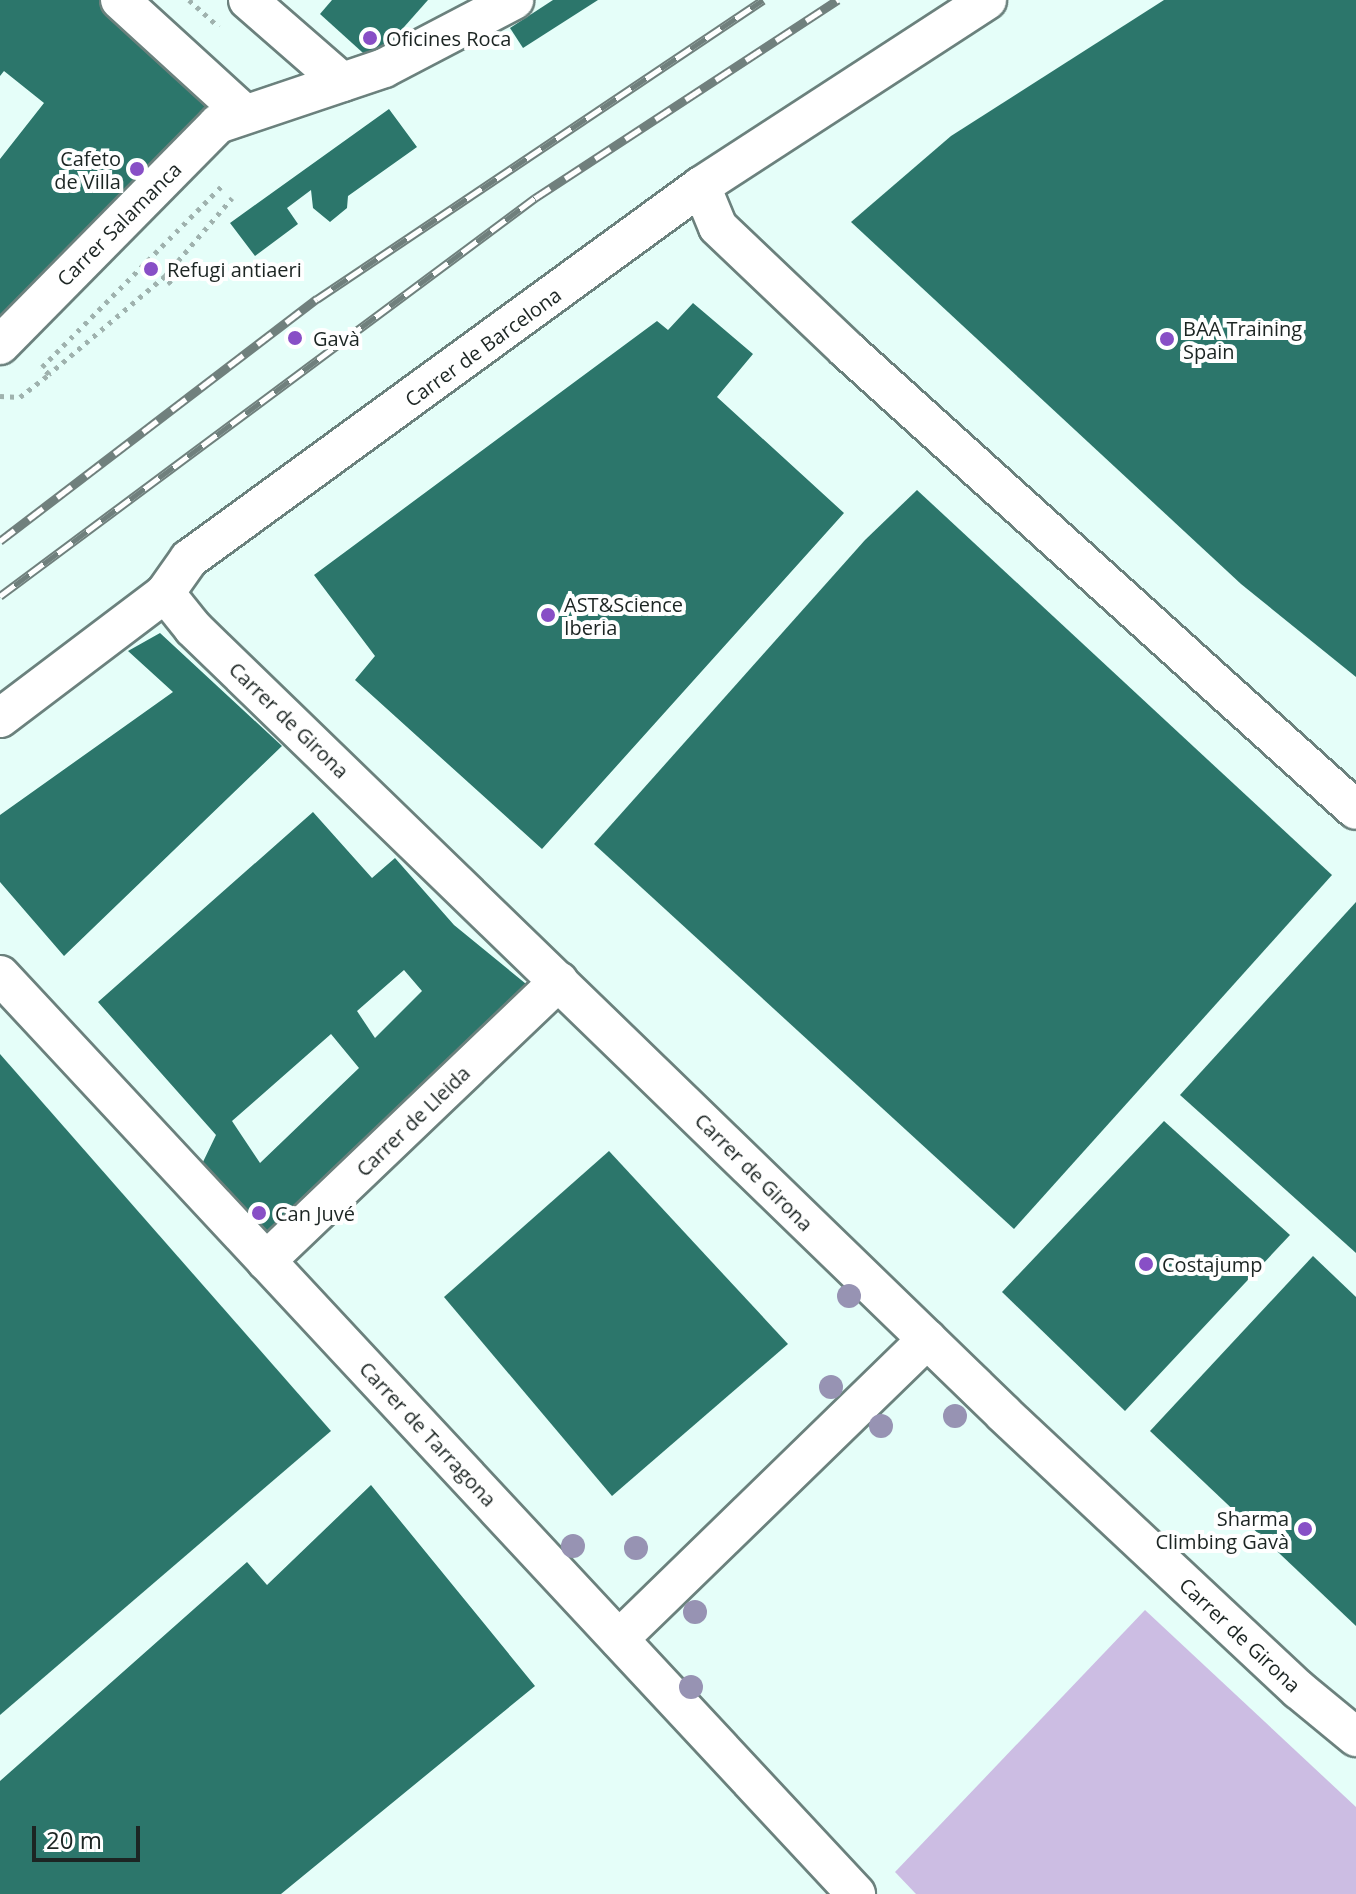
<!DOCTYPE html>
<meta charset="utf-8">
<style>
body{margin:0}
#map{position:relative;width:1356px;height:1894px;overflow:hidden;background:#e5fef9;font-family:"Open Sans",sans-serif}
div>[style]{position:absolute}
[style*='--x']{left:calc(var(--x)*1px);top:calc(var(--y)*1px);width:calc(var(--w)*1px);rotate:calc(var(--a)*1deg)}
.green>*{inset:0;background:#ccbde3}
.building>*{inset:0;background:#2c766b}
.path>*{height:5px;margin-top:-2.5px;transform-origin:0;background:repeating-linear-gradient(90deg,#9fb2ae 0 4px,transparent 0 10px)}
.roads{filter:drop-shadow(2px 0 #6b817d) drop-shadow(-2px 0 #6b817d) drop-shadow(0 2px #6b817d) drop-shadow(0 -2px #6b817d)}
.minor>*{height:38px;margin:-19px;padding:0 19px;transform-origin:19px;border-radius:19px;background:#fff}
.rail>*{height:9px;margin-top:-4.5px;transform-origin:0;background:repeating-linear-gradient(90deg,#fff 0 18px,#70807d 0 36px);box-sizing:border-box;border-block:2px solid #70807d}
.trees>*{width:24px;height:24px;margin:-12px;border-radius:50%;background:#9793b3}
.dots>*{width:22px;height:22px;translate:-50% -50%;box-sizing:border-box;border:4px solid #fff;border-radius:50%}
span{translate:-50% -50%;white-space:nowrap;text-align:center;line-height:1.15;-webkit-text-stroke:8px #fff;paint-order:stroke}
.poi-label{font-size:20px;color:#1c2523}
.left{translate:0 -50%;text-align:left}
.right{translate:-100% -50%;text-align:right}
.street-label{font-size:20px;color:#1c2523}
.scale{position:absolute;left:32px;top:1826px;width:108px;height:36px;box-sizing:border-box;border:4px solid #1c2523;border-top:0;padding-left:10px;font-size:24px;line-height:28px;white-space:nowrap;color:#1c2523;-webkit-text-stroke:6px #fff;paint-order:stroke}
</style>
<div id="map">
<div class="green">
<div style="clip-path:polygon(1145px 1610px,1356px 1807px,1356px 1894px,916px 1894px,895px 1872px)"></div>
</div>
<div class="building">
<div style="clip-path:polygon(0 0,112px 0,209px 102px,203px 120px,117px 210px,84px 233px,0 317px,0 159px,44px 103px,4px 71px,0 76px)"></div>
<div style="clip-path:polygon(332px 0,428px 0,373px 62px,320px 14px)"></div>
<div style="clip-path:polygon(553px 0,598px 0,523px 48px,510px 28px)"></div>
<div style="clip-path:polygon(1164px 0,1356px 0,1356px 677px,1241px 584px,851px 222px,951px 136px)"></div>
<div style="clip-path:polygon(389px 109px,417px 147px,348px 196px,347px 208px,330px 222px,313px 208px,311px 190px,287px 208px,298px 224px,255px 256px,230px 223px)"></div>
<div style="clip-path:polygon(693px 303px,753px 354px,717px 397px,844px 513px,542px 849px,355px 680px,375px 656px,314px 575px,657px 321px,668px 330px)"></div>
<div style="clip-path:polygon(917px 490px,1332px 875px,1014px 1229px,594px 844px,865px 540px)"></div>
<div style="clip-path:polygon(160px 633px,282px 746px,64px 956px,0 882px,0 815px,173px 692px,128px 651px)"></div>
<div style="clip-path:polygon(evenodd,313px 812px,372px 878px,395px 858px,454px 925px,531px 988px,394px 1111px,267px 1237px,202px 1164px,216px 1135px,98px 1002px,313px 812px,404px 970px,422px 991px,375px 1038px,357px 1011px,404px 970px,313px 812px,331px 1034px,359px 1068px,260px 1163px,232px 1121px,331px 1034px)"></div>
<div style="clip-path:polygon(1356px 902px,1356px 1253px,1180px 1095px)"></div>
<div style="clip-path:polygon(0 1054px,331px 1431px,0 1715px)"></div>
<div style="clip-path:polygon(1164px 1121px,1290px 1235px,1125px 1411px,1002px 1292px)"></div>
<div style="clip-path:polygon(609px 1151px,788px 1344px,612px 1496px,444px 1297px)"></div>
<div style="clip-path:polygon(1313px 1256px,1356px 1297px,1356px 1626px,1150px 1431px)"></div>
<div style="clip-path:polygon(371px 1485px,535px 1686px,281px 1894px,0 1894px,0 1781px,247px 1562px,267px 1585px)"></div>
</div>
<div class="path">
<div style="--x:189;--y:0;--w:40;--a:42"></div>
<div style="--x:165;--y:276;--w:103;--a:-49.3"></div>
<div style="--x:171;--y:284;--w:10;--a:-127"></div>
<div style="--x:165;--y:276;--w:152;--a:139.8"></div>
<div style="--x:49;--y:374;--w:10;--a:-135"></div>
<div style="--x:42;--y:367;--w:254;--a:-45.2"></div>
<div style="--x:0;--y:396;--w:20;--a:3"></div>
<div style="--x:20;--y:397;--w:37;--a:-38"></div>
</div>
<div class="roads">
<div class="minor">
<div style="--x:120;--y:0;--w:169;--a:42.4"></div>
<div style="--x:248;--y:0;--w:125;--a:41.1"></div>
<div style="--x:701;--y:186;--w:44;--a:67.5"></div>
<div style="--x:718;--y:227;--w:177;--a:43.6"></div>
<div style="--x:846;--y:349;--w:687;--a:42.11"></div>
<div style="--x:0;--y:345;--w:310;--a:-45.4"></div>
<div style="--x:218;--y:124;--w:175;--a:-18.6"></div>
<div style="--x:384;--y:68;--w:147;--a:-27.6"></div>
<div style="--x:165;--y:593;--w:45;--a:51.3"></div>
<div style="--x:193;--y:628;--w:1129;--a:44.1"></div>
<div style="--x:1004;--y:1414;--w:404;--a:43.1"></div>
<div style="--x:1299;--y:1690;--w:74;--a:39.5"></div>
<div style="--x:0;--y:718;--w:207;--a:-37.1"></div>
<div style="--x:165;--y:593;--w:42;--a:-54.8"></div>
<div style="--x:189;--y:559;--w:633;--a:-36.07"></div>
<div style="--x:701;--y:186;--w:341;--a:-33"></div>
<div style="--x:0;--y:975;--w:1256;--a:47.03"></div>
<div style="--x:266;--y:1261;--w:405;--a:-43.7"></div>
<div style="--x:619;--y:1639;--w:430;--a:-44.2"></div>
</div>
</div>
<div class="rail">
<div style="--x:0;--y:541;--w:399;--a:-37.4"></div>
<div style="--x:317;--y:299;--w:537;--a:-33.84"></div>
<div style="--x:0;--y:596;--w:667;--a:-36.65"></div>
<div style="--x:535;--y:198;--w:362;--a:-33.2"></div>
</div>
<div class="trees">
<div style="left:849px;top:1296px"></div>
<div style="left:831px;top:1387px"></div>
<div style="left:955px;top:1416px"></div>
<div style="left:881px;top:1426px"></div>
<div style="left:573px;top:1546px"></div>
<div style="left:636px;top:1548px"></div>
<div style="left:695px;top:1612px"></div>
<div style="left:691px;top:1687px"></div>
</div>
<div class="dots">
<div style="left:370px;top:38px;background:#884fc6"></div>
<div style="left:137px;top:169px;background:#884fc6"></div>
<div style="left:151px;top:269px;background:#884fc6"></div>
<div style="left:295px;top:338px;background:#884fc6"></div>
<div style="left:1167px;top:339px;background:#884fc6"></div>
<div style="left:548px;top:615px;background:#884fc6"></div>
<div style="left:259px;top:1213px;background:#884fc6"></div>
<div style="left:1146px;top:1264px;background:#884fc6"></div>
<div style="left:1305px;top:1529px;background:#884fc6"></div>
</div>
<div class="poi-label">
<span class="left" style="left:386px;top:38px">Oficines Roca</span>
<span class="right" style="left:121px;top:170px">Cafeto<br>de Villa</span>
<span class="left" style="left:167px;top:269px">Refugi antiaeri</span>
<span class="left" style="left:1183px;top:340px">BAA Training<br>Spain</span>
<span class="left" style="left:313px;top:338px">Gavà</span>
<span class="left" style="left:564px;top:616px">AST&amp;Science<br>Iberia</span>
<span class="left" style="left:275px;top:1213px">Can Juvé</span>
<span class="left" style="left:1162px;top:1264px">Costajump</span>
<span class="right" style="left:1289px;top:1530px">Sharma<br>Climbing Gavà</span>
</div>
<div class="street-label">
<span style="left:119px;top:224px;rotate:-45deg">Carrer Salamanca</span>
<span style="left:483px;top:347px;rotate:-36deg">Carrer de Barcelona</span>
<span style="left:289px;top:720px;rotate:44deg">Carrer de Girona</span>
<span style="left:413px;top:1121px;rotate:-44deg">Carrer de Lleida</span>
<span style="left:754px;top:1172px;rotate:45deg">Carrer de Girona</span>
<span style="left:428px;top:1434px;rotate:47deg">Carrer de Tarragona</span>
<span style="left:1240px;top:1635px;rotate:43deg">Carrer de Girona</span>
</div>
<div class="scale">20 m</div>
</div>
